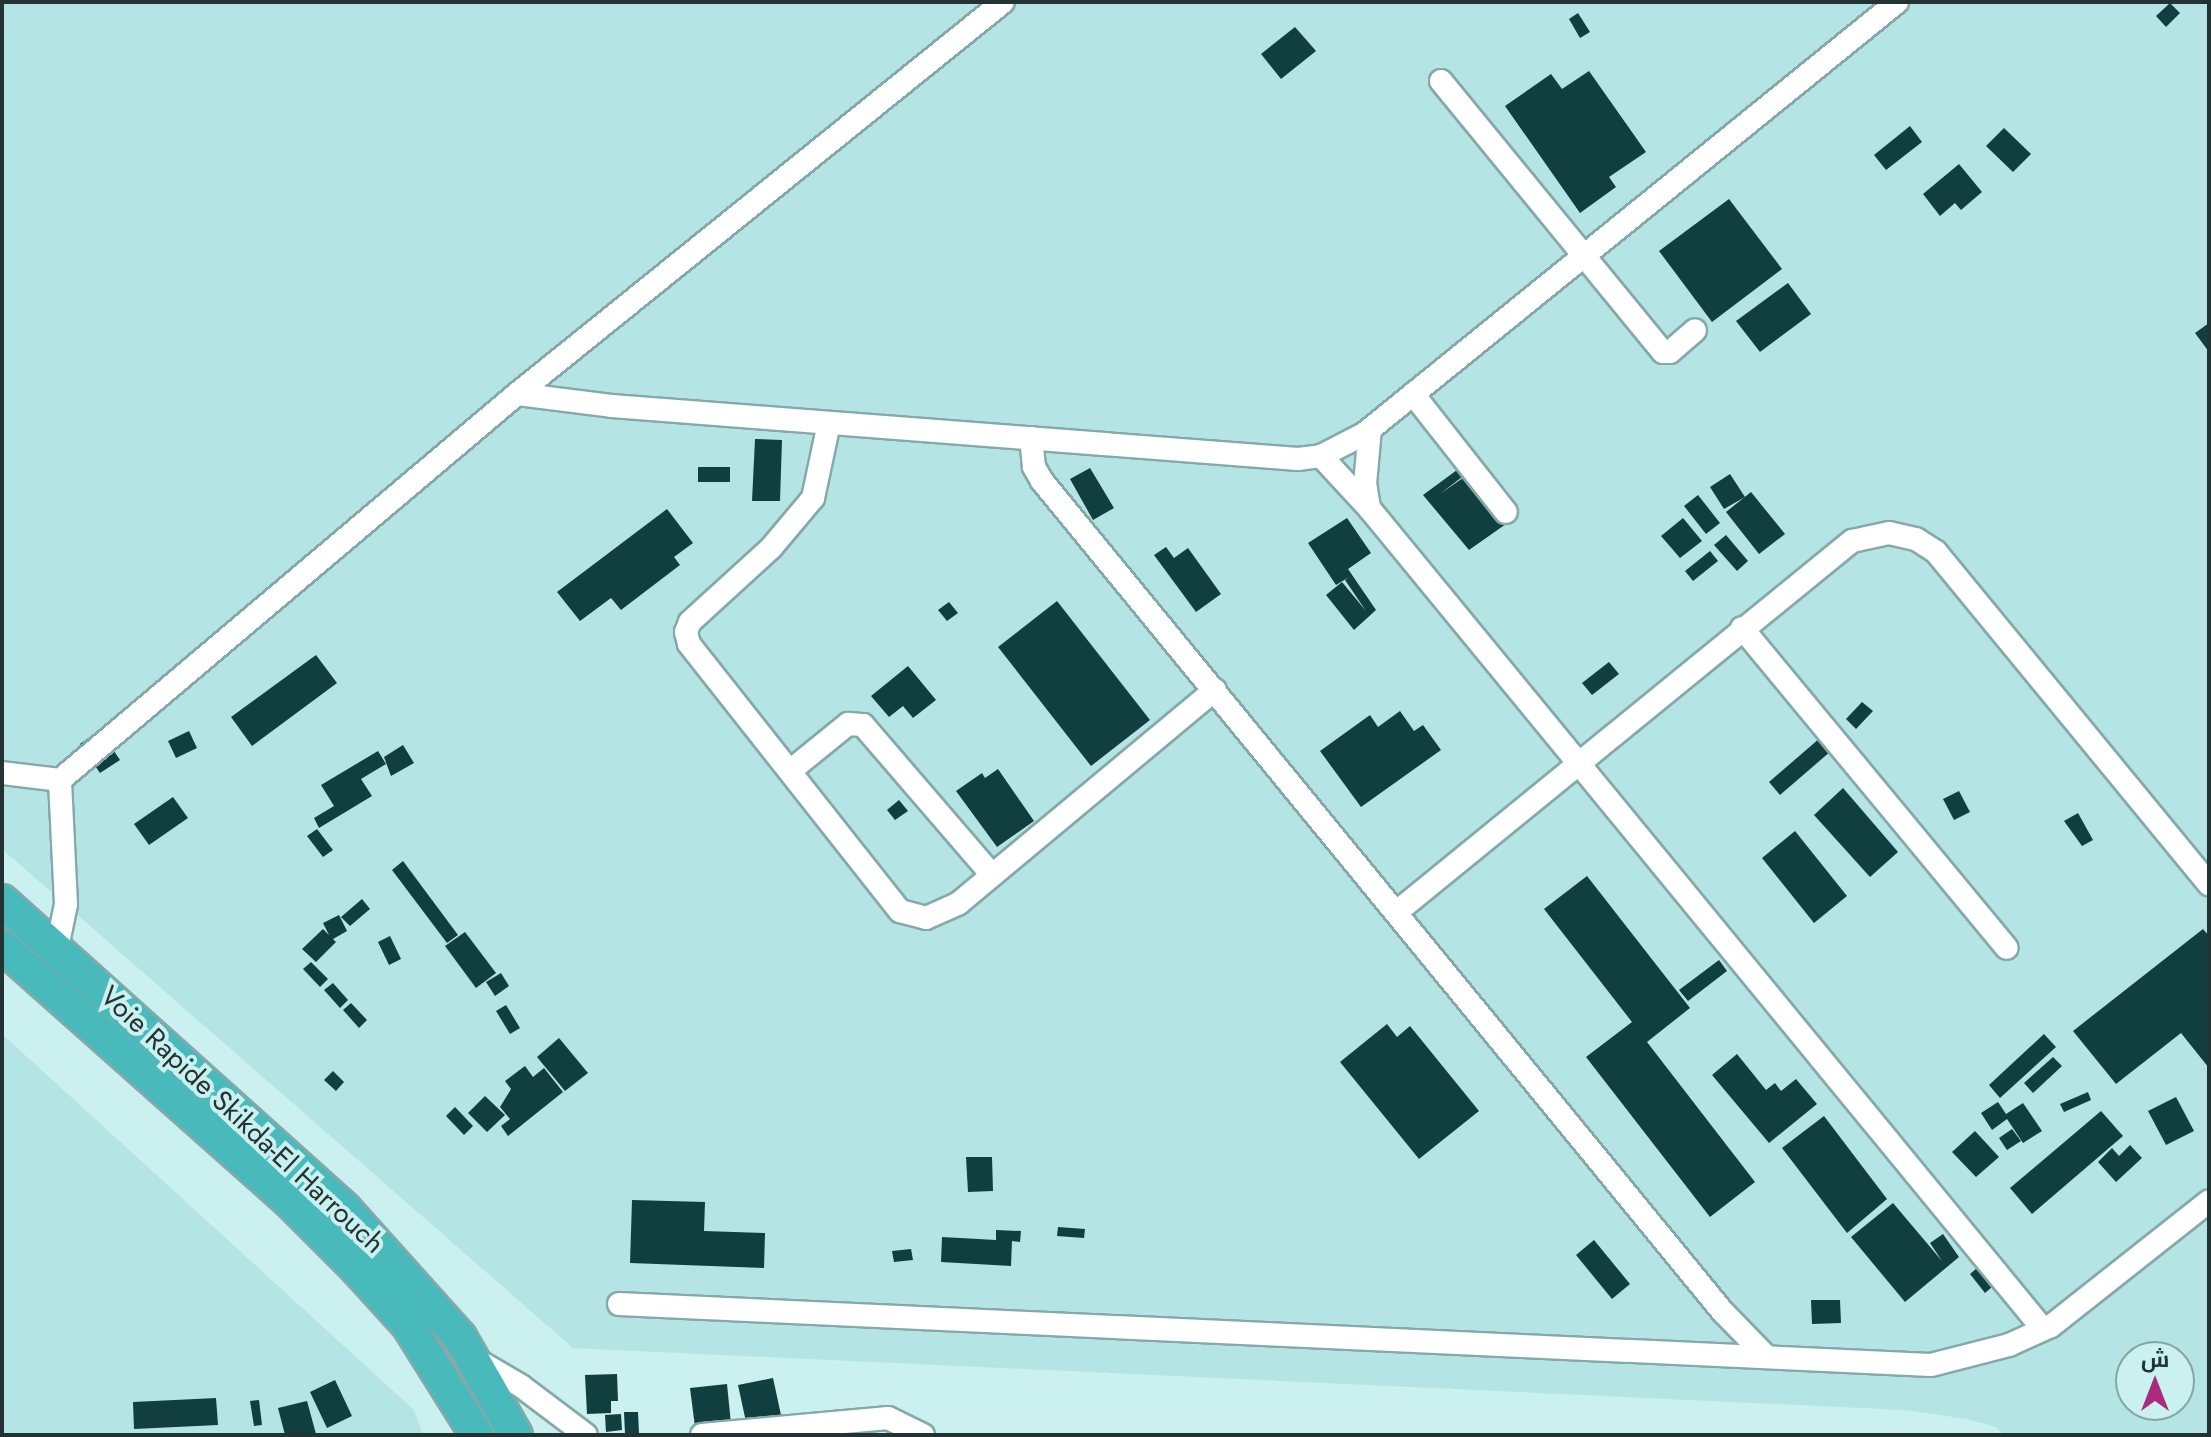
<!DOCTYPE html>
<meta charset="utf-8">
<style>
body{margin:0}
#map{position:relative;width:2211px;height:1437px;overflow:hidden;background:#caf0f0;font-family:Jost,Cairo,sans-serif}
div>[style]{position:absolute}
[style*='--x']{left:calc(var(--x)*1px);top:calc(var(--y)*1px);width:calc(var(--w)*1px);rotate:calc(var(--a)*1deg)}
.built>*{inset:0;background:#b5e4e4}
.building>*{inset:0;background:#113f3f}
.roads{filter:drop-shadow(2px 0 #85a9aa) drop-shadow(-2px 0 #85a9aa) drop-shadow(0 2px #85a9aa) drop-shadow(0 -2px #85a9aa)}
.minor>*{height:22px;margin:-11px;padding:0 11px;transform-origin:11px;border-radius:11px;background:#fff}
.highway>*{height:32px;margin:-16px;padding:0 16px;transform-origin:16px;border-radius:16px;background:#49babb}
span{translate:-50% -50%;white-space:nowrap;text-align:center;line-height:1.15;-webkit-text-stroke:8px #caf0f0;paint-order:stroke}
.street-label{font-size:28px;color:#233232}
.frame{position:absolute;inset:0;border:4px solid #233232;pointer-events:none}
.north{position:absolute;left:2115px;top:1341px;width:80px;height:80px;box-sizing:border-box;background:#caf0f0;border:2px solid #87a4a4;border-radius:50%;rotate:0deg;font-size:22px;font-weight:700;line-height:32px;text-align:center;color:#233232}
.north::after{content:'';display:block;margin:auto;width:28px;height:36px;background:#aa2b7c;clip-path:polygon(50% 0,100% 100%,50% 72%,0 100%)}
</style>
<div id="map">
<div class="built">
<div style="clip-path:polygon(evenodd,2px 2px,2209px 2px,2209px 1435px,2003px 1435px,1996px 1427px,1967px 1419px,1905px 1410px,573px 1348px,2px 849px,2px 2px,2131px 1357px,2179px 1357px,2179px 1405px,2131px 1405px,2131px 1357px)"></div>
<div style="clip-path:polygon(2px 1034px,414px 1410px,423px 1435px,2px 1435px)"></div>
</div>
<div class="building">
<div style="clip-path:polygon(2170px 3px,2180px 13px,2166px 27px,2156px 16px)"></div>
<div style="clip-path:polygon(1578px 13px,1590px 32px,1580px 38px,1569px 19px)"></div>
<div style="clip-path:polygon(1295px 27px,1316px 51px,1281px 79px,1261px 54px)"></div>
<div style="clip-path:polygon(1589px 71px,1646px 152px,1609px 177px,1616px 187px,1580px 213px,1505px 106px,1551px 74px,1562px 89px)"></div>
<div style="clip-path:polygon(1910px 126px,1922px 142px,1886px 170px,1874px 155px)"></div>
<div style="clip-path:polygon(2004px 128px,2031px 154px,2013px 172px,1986px 146px)"></div>
<div style="clip-path:polygon(1959px 164px,1982px 192px,1961px 210px,1955px 203px,1940px 216px,1923px 194px)"></div>
<div style="clip-path:polygon(1729px 199px,1782px 269px,1712px 322px,1659px 251px)"></div>
<div style="clip-path:polygon(1788px 283px,1811px 314px,1760px 352px,1736px 321px)"></div>
<div style="clip-path:polygon(2209px 323px,2209px 352px,2195px 333px)"></div>
<div style="clip-path:polygon(755px 439px,782px 440px,780px 501px,752px 501px)"></div>
<div style="clip-path:polygon(698px 467px,730px 467px,730px 482px,698px 482px)"></div>
<div style="clip-path:polygon(1090px 468px,1114px 508px,1093px 520px,1070px 479px)"></div>
<div style="clip-path:polygon(1457px 470px,1462px 477px,1440px 494px,1470px 473px,1506px 524px,1469px 550px,1423px 495px)"></div>
<div style="clip-path:polygon(1730px 474px,1745px 497px,1724px 509px,1710px 487px)"></div>
<div style="clip-path:polygon(1751px 492px,1785px 534px,1759px 554px,1726px 512px)"></div>
<div style="clip-path:polygon(1698px 495px,1720px 523px,1706px 534px,1684px 506px)"></div>
<div style="clip-path:polygon(667px 509px,693px 543px,674px 557px,680px 565px,621px 610px,611px 598px,580px 621px,557px 592px)"></div>
<div style="clip-path:polygon(1347px 518px,1371px 553px,1348px 569px,1376px 610px,1354px 630px,1326px 595px,1342px 582px,1366px 611px,1345px 580px,1349px 577px,1336px 585px,1308px 543px)"></div>
<div style="clip-path:polygon(1683px 518px,1702px 541px,1680px 558px,1661px 536px)"></div>
<div style="clip-path:polygon(1726px 535px,1748px 561px,1737px 571px,1714px 545px)"></div>
<div style="clip-path:polygon(1166px 547px,1174px 558px,1188px 548px,1221px 594px,1196px 612px,1154px 555px)"></div>
<div style="clip-path:polygon(1710px 551px,1718px 561px,1693px 581px,1685px 571px)"></div>
<div style="clip-path:polygon(1057px 601px,1150px 720px,1091px 766px,998px 647px)"></div>
<div style="clip-path:polygon(949px 602px,958px 613px,947px 621px,938px 610px)"></div>
<div style="clip-path:polygon(316px 655px,337px 683px,252px 746px,231px 717px)"></div>
<div style="clip-path:polygon(1609px 662px,1619px 674px,1592px 695px,1582px 683px)"></div>
<div style="clip-path:polygon(908px 666px,936px 700px,913px 718px,903px 706px,889px 717px,871px 696px)"></div>
<div style="clip-path:polygon(1862px 702px,1873px 711px,1856px 729px,1846px 719px)"></div>
<div style="clip-path:polygon(1400px 711px,1414px 731px,1423px 725px,1441px 750px,1361px 807px,1320px 751px,1370px 715px,1378px 727px)"></div>
<div style="clip-path:polygon(100px 730px,120px 760px,100px 773px,80px 744px)"></div>
<div style="clip-path:polygon(189px 731px,197px 748px,176px 758px,168px 741px)"></div>
<div style="clip-path:polygon(1820px 738px,1831px 751px,1780px 795px,1769px 782px)"></div>
<div style="clip-path:polygon(403px 745px,414px 763px,391px 776px,384px 757px)"></div>
<div style="clip-path:polygon(378px 751px,386px 764px,361px 779px,372px 796px,319px 828px,314px 818px,334px 806px,321px 785px)"></div>
<div style="clip-path:polygon(998px 769px,1034px 821px,997px 847px,956px 791px,982px 773px,985px 778px)"></div>
<div style="clip-path:polygon(1843px 788px,1898px 852px,1870px 877px,1814px 815px)"></div>
<div style="clip-path:polygon(1959px 791px,1970px 812px,1954px 820px,1943px 799px)"></div>
<div style="clip-path:polygon(173px 797px,188px 818px,149px 845px,134px 824px)"></div>
<div style="clip-path:polygon(899px 800px,908px 811px,895px 820px,887px 810px)"></div>
<div style="clip-path:polygon(2078px 813px,2093px 840px,2082px 846px,2064px 821px)"></div>
<div style="clip-path:polygon(317px 829px,333px 850px,323px 857px,307px 836px)"></div>
<div style="clip-path:polygon(1795px 831px,1847px 896px,1814px 923px,1762px 858px)"></div>
<div style="clip-path:polygon(403px 861px,458px 935px,447px 943px,392px 870px)"></div>
<div style="clip-path:polygon(1587px 876px,1690px 1008px,1647px 1042px,1755px 1182px,1710px 1217px,1586px 1057px,1632px 1022px,1544px 909px)"></div>
<div style="clip-path:polygon(362px 899px,370px 909px,350px 926px,341px 917px)"></div>
<div style="clip-path:polygon(339px 915px,347px 931px,333px 939px,336px 942px,316px 962px,302px 949px,323px 929px,329px 935px,323px 923px)"></div>
<div style="clip-path:polygon(2203px 929px,2209px 936px,2209px 1068px,2181px 1033px,2116px 1084px,2073px 1031px)"></div>
<div style="clip-path:polygon(465px 932px,496px 973px,476px 988px,445px 946px)"></div>
<div style="clip-path:polygon(390px 936px,401px 959px,389px 965px,378px 942px)"></div>
<div style="clip-path:polygon(1719px 960px,1727px 971px,1688px 1001px,1679px 990px)"></div>
<div style="clip-path:polygon(311px 962px,328px 979px,320px 987px,303px 969px)"></div>
<div style="clip-path:polygon(501px 973px,509px 986px,495px 996px,486px 982px)"></div>
<div style="clip-path:polygon(333px 983px,348px 1000px,340px 1008px,324px 990px)"></div>
<div style="clip-path:polygon(351px 1003px,367px 1020px,359px 1028px,343px 1010px)"></div>
<div style="clip-path:polygon(506px 1005px,520px 1028px,510px 1034px,496px 1011px)"></div>
<div style="clip-path:polygon(1387px 1024px,1397px 1037px,1410px 1026px,1479px 1111px,1419px 1159px,1340px 1062px)"></div>
<div style="clip-path:polygon(2044px 1034px,2056px 1047px,2000px 1098px,1989px 1085px)"></div>
<div style="clip-path:polygon(559px 1038px,588px 1073px,565px 1091px,537px 1057px)"></div>
<div style="clip-path:polygon(1737px 1054px,1766px 1090px,1775px 1083px,1781px 1091px,1796px 1079px,1817px 1104px,1769px 1143px,1712px 1075px)"></div>
<div style="clip-path:polygon(2053px 1057px,2062px 1066px,2033px 1093px,2024px 1083px)"></div>
<div style="clip-path:polygon(525px 1066px,533px 1077px,544px 1068px,563px 1092px,508px 1136px,501px 1126px,510px 1119px,500px 1107px,511px 1089px,505px 1081px)"></div>
<div style="clip-path:polygon(333px 1071px,344px 1082px,336px 1091px,324px 1080px)"></div>
<div style="clip-path:polygon(2088px 1092px,2091px 1100px,2064px 1112px,2060px 1104px)"></div>
<div style="clip-path:polygon(485px 1096px,505px 1115px,487px 1132px,468px 1113px)"></div>
<div style="clip-path:polygon(2176px 1097px,2194px 1131px,2166px 1145px,2148px 1111px)"></div>
<div style="clip-path:polygon(1998px 1102px,2006px 1114px,2023px 1103px,2042px 1131px,2023px 1143px,2007px 1119px,1992px 1130px,1981px 1113px)"></div>
<div style="clip-path:polygon(455px 1107px,473px 1126px,464px 1135px,446px 1116px)"></div>
<div style="clip-path:polygon(2101px 1111px,2123px 1136px,2032px 1214px,2010px 1188px)"></div>
<div style="clip-path:polygon(1824px 1116px,1887px 1199px,1847px 1233px,1782px 1148px)"></div>
<div style="clip-path:polygon(2012px 1129px,2021px 1141px,2007px 1150px,1999px 1138px)"></div>
<div style="clip-path:polygon(1975px 1131px,1999px 1157px,1976px 1177px,1952px 1152px)"></div>
<div style="clip-path:polygon(2130px 1145px,2142px 1158px,2116px 1182px,2098px 1162px,2112px 1148px,2119px 1156px)"></div>
<div style="clip-path:polygon(966px 1157px,992px 1157px,993px 1191px,968px 1192px)"></div>
<div style="clip-path:polygon(632px 1200px,705px 1202px,704px 1231px,765px 1233px,764px 1268px,630px 1263px)"></div>
<div style="clip-path:polygon(1893px 1203px,1942px 1261px,1930px 1243px,1943px 1234px,1959px 1257px,1905px 1302px,1851px 1237px)"></div>
<div style="clip-path:polygon(1058px 1227px,1085px 1229px,1084px 1238px,1057px 1236px)"></div>
<div style="clip-path:polygon(996px 1230px,1021px 1231px,1020px 1242px,1012px 1241px,1011px 1266px,941px 1262px,942px 1237px,996px 1240px)"></div>
<div style="clip-path:polygon(1594px 1240px,1630px 1284px,1612px 1299px,1576px 1255px)"></div>
<div style="clip-path:polygon(911px 1249px,913px 1260px,894px 1262px,892px 1251px)"></div>
<div style="clip-path:polygon(1977px 1268px,1992px 1287px,1985px 1293px,1970px 1274px)"></div>
<div style="clip-path:polygon(1811px 1300px,1840px 1300px,1841px 1323px,1812px 1324px)"></div>
<div style="clip-path:polygon(617px 1374px,618px 1401px,611px 1401px,611px 1413px,587px 1414px,585px 1375px)"></div>
<div style="clip-path:polygon(773px 1378px,781px 1415px,746px 1422px,738px 1385px)"></div>
<div style="clip-path:polygon(335px 1380px,352px 1416px,327px 1428px,310px 1392px)"></div>
<div style="clip-path:polygon(727px 1384px,731px 1424px,695px 1427px,690px 1388px)"></div>
<div style="clip-path:polygon(216px 1398px,218px 1425px,134px 1429px,133px 1402px)"></div>
<div style="clip-path:polygon(259px 1400px,262px 1425px,254px 1426px,250px 1401px)"></div>
<div style="clip-path:polygon(307px 1401px,316px 1434px,285px 1435px,278px 1408px)"></div>
<div style="clip-path:polygon(624px 1412px,638px 1412px,639px 1433px,625px 1434px)"></div>
<div style="clip-path:polygon(621px 1414px,622px 1430px,606px 1432px,605px 1415px)"></div>
</div>
<div class="roads">
<div class="minor">
<div style="--x:1441;--y:81;--w:350;--a:50.7"></div>
<div style="--x:1663;--y:352;--w:7;--a:0"></div>
<div style="--x:1670;--y:352;--w:33;--a:-41"></div>
<div style="--x:517;--y:394;--w:96;--a:7.2"></div>
<div style="--x:612;--y:406;--w:688;--a:4.42"></div>
<div style="--x:1298;--y:459;--w:23;--a:-7"></div>
<div style="--x:1321;--y:456;--w:48;--a:-27.1"></div>
<div style="--x:1364;--y:434;--w:686;--a:-39.02"></div>
<div style="--x:1413;--y:394;--w:150;--a:51.8"></div>
<div style="--x:829;--y:423;--w:77;--a:102"></div>
<div style="--x:813;--y:498;--w:65;--a:130"></div>
<div style="--x:771;--y:548;--w:110;--a:137.6"></div>
<div style="--x:690;--y:622;--w:11;--a:112"></div>
<div style="--x:686;--y:632;--w:12;--a:76"></div>
<div style="--x:689;--y:644;--w:340;--a:51.7"></div>
<div style="--x:900;--y:911;--w:27;--a:15"></div>
<div style="--x:926;--y:918;--w:36;--a:-24"></div>
<div style="--x:959;--y:903;--w:333;--a:-39.8"></div>
<div style="--x:1031;--y:438;--w:29;--a:84"></div>
<div style="--x:1034;--y:467;--w:16;--a:60"></div>
<div style="--x:1042;--y:481;--w:1074;--a:50.67"></div>
<div style="--x:1723;--y:1312;--w:60;--a:45.7"></div>
<div style="--x:1321;--y:456;--w:71;--a:47.3"></div>
<div style="--x:1369;--y:508;--w:1062;--a:50.62"></div>
<div style="--x:1369;--y:508;--w:24;--a:-99"></div>
<div style="--x:1365;--y:484;--w:55;--a:-84.8"></div>
<div style="--x:1742;--y:628;--w:415;--a:50.4"></div>
<div style="--x:790;--y:771;--w:75;--a:-39"></div>
<div style="--x:848;--y:724;--w:15;--a:4"></div>
<div style="--x:863;--y:725;--w:198;--a:49.3"></div>
<div style="--x:2;--y:773;--w:58;--a:6.9"></div>
<div style="--x:1398;--y:911;--w:586;--a:-39.18"></div>
<div style="--x:1852;--y:541;--w:38;--a:-12"></div>
<div style="--x:1889;--y:533;--w:28;--a:13"></div>
<div style="--x:1916;--y:539;--w:24;--a:33"></div>
<div style="--x:1936;--y:552;--w:430;--a:50.6"></div>
<div style="--x:57;--y:948;--w:45;--a:-78.4"></div>
<div style="--x:66;--y:904;--w:124;--a:-92.8"></div>
<div style="--x:60;--y:780;--w:598;--a:-40.19"></div>
<div style="--x:517;--y:394;--w:624;--a:-38.89"></div>
<div style="--x:619;--y:1304;--w:1313;--a:2.66"></div>
<div style="--x:1931;--y:1365;--w:81;--a:-14.4"></div>
<div style="--x:2009;--y:1345;--w:46;--a:-24.3"></div>
<div style="--x:2051;--y:1326;--w:201;--a:-38.3"></div>
<div style="--x:475;--y:1359;--w:53;--a:30.4"></div>
<div style="--x:521;--y:1386;--w:81;--a:37"></div>
<div style="--x:702;--y:1435;--w:187;--a:-5.2"></div>
<div style="--x:888;--y:1418;--w:39;--a:26"></div>
</div>
<div class="highway">
<div style="--x:2;--y:901;--w:461;--a:41.9"></div>
<div style="--x:345;--y:1209;--w:172;--a:48.1"></div>
<div style="--x:460;--y:1337;--w:113;--a:60.3"></div>
<div style="--x:2;--y:946;--w:383;--a:41.6"></div>
<div style="--x:288;--y:1200;--w:98;--a:45"></div>
<div style="--x:357;--y:1269;--w:76;--a:47.7"></div>
<div style="--x:408;--y:1325;--w:130;--a:57.9"></div>
</div>
</div>
<div class="street-label">
<span style="left:242px;top:1120px;rotate:43deg">Voie Rapide Skikda-El Harrouch</span>
</div>
<div class="frame"></div>
<div class="north">ش</div>
</div>
